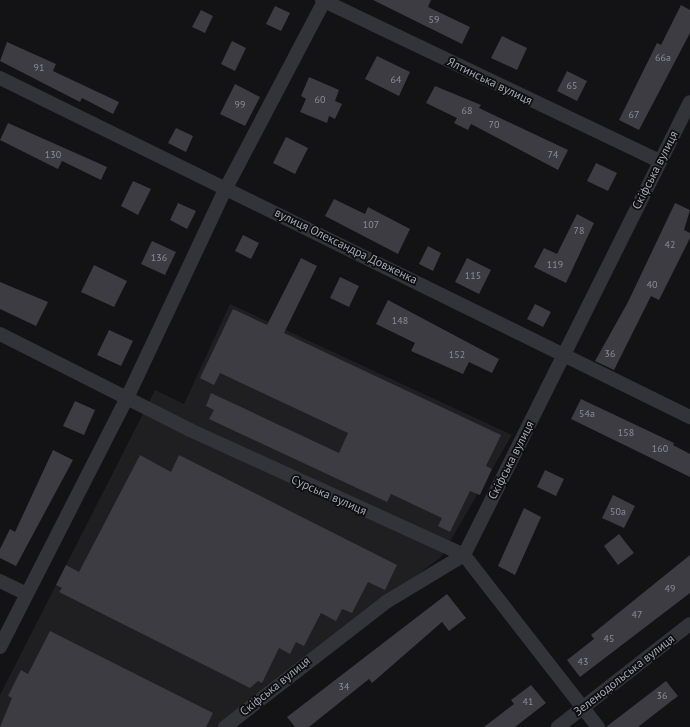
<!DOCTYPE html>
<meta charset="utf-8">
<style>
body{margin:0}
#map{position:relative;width:690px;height:727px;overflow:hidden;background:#131214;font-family:"PT Sans",sans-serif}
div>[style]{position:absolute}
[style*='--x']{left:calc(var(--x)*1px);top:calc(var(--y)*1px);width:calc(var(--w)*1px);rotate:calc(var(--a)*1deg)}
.built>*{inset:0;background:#1f1e21}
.building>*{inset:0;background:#3c3c42}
.minor>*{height:14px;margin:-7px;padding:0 7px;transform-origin:7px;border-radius:7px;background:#333439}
span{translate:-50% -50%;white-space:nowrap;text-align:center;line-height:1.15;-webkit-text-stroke:3.5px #0e0d0f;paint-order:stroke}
.number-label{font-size:10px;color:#898c99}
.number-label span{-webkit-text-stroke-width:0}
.street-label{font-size:12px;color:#a3a7b6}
</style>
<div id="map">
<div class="built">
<div style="clip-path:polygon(230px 304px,512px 435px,441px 557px,217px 727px,0 727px,0 695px,155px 390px,184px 404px)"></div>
</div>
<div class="building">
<div style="clip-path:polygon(373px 0,431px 0,428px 7px,470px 27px,462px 44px)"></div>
<div style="clip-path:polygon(681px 5px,690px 10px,690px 33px,639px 130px,619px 120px,657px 43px,661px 45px)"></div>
<div style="clip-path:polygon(275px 6px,290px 13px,281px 31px,266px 24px)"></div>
<div style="clip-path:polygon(201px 10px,213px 16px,205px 33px,192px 27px)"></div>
<div style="clip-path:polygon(502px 36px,527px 48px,517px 70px,491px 58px)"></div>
<div style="clip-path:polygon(232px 41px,246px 48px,235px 71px,221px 64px)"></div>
<div style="clip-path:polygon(7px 42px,56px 64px,53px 71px,119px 102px,113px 114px,82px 98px,80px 102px,0 61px)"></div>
<div style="clip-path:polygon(377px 56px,410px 72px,399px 96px,365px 79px)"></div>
<div style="clip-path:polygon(567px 71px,587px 81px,577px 101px,557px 91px)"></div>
<div style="clip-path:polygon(309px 77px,339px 90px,335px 101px,342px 104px,335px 119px,329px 116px,327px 123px,300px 112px,306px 99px,301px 96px)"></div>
<div style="clip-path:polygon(235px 84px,260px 97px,245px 126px,220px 114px)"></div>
<div style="clip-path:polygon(435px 86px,481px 105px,479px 108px,568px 150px,558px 170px,471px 124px,468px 130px,454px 123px,457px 118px,426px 103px)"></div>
<div style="clip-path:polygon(8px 123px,107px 167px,101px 180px,62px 161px,58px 169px,0 140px)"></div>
<div style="clip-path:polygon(176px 128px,193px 136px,186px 152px,168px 143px)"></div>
<div style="clip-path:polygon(286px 137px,308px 148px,295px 174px,273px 163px)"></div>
<div style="clip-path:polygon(596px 163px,617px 173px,608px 191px,587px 181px)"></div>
<div style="clip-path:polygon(133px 181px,151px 189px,138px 215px,121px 206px)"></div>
<div style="clip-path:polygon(334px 199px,365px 214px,368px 207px,410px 229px,398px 254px,325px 216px)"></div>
<div style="clip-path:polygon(178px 203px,196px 211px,187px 229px,170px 220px)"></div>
<div style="clip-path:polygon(675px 203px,690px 210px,684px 230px,690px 233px,690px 238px,659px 300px,651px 296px,614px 370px,595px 361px,628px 302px)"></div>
<div style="clip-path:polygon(577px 214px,594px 223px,566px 283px,534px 267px,544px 248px,557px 254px)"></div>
<div style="clip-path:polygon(243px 235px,259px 243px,251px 259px,235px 251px)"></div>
<div style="clip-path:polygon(152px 241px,176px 252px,165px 275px,141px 264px)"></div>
<div style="clip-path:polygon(428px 246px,441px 253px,433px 271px,419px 264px)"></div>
<div style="clip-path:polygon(301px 258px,317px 266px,284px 333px,501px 435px,486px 466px,492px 469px,480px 495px,470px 491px,450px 532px,438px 526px,442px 518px,391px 494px,387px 502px,209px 419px,214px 410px,206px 406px,211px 393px,339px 453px,348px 433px,220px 373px,214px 385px,200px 378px,233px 309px,267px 325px)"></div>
<div style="clip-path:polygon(467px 258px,491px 270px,479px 294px,455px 282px)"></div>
<div style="clip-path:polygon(94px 265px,127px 281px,114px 307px,81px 292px)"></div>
<div style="clip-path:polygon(340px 277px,359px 286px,349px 307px,330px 298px)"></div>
<div style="clip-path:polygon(0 282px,48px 302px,36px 326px,0 309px)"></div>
<div style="clip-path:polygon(388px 300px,499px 359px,492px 373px,469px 362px,463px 374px,411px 351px,415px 343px,376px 324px)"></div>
<div style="clip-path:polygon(535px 304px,551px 312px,543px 327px,527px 319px)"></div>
<div style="clip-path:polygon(109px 330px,133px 341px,121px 366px,97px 355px)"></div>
<div style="clip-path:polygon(581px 399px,674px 443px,673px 445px,690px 454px,690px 477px,571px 419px)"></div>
<div style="clip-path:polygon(75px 401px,95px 410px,84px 435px,63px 426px)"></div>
<div style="clip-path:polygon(53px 450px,73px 460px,16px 566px,0 558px,0 549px,10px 529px,15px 532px)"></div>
<div style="clip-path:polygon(140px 455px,171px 472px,179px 455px,397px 565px,385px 590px,368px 582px,352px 613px,342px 609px,336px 621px,321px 613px,304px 646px,296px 642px,290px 654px,279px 648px,262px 683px,258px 681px,250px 688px,59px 592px,62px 588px,56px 585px,66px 565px,79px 572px)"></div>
<div style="clip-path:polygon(545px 470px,564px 479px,556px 496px,537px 487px)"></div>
<div style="clip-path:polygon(613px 495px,635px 506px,624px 528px,602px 518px)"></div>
<div style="clip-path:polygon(524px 508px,541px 517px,515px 575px,498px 566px)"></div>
<div style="clip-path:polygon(619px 534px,634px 553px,618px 565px,604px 546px)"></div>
<div style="clip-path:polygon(690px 555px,690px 593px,580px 677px,567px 660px,594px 639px,591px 635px)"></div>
<div style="clip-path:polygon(447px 594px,466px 618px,449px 631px,442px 622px,372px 683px,369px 679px,309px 727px,295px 727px,287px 717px)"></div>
<div style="clip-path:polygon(50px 631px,213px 713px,206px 727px,0 727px,12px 698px,8px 696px,21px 670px,28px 674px)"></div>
<div style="clip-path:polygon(666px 681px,678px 696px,638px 727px,606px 727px)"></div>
<div style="clip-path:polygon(531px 685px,546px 703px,515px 727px,484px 727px,514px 704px,511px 700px)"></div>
</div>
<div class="minor">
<div style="--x:322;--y:0;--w:373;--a:25.5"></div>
<div style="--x:0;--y:78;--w:769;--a:26.17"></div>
<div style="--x:0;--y:334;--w:213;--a:26.8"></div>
<div style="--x:190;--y:430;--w:301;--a:24.5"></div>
<div style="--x:464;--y:555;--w:218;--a:52.1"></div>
<div style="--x:0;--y:581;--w:28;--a:26"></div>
<div style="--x:0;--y:647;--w:280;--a:-63"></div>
<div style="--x:127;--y:398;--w:232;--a:-64.8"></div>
<div style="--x:226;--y:188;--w:211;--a:-62.3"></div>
<div style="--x:225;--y:727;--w:204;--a:-37.8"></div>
<div style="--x:386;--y:602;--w:91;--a:-31.1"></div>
<div style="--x:464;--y:555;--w:506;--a:-63.49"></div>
<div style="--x:558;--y:727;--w:167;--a:-38"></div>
</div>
<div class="number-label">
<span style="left:434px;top:20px">59</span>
<span style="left:663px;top:58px">66а</span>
<span style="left:39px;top:68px">91</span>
<span style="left:396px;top:80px">64</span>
<span style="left:572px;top:86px">65</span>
<span style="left:320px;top:100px">60</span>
<span style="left:240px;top:105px">99</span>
<span style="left:467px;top:111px">68</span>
<span style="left:634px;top:115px">67</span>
<span style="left:494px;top:125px">70</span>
<span style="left:53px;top:155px">130</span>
<span style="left:553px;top:155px">74</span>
<span style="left:371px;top:225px">107</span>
<span style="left:579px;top:231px">78</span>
<span style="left:670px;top:245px">42</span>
<span style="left:159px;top:258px">136</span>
<span style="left:555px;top:265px">119</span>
<span style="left:473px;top:276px">115</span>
<span style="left:652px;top:285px">40</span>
<span style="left:400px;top:321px">148</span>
<span style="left:610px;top:354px">36</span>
<span style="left:457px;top:355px">152</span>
<span style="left:587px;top:414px">54а</span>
<span style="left:626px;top:433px">158</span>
<span style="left:660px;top:449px">160</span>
<span style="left:618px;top:512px">50а</span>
<span style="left:670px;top:589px">49</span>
<span style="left:637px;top:615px">47</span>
<span style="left:609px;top:639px">45</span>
<span style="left:583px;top:662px">43</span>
<span style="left:344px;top:687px">34</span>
<span style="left:662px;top:696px">36</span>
<span style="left:528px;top:702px">41</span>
</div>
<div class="street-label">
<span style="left:490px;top:81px;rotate:26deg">Ялтинська вулиця</span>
<span style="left:655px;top:170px;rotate:-63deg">Скіфська вулиця</span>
<span style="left:346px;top:246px;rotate:26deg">вулиця Олександра Довженка</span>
<span style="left:511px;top:460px;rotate:-63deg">Скіфська вулиця</span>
<span style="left:329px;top:495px;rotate:24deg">Сурська вулиця</span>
<span style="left:624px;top:675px;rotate:-38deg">Зеленодольська вулиця</span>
<span style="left:275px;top:686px;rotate:-39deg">Скіфська вулиця</span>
</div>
</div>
